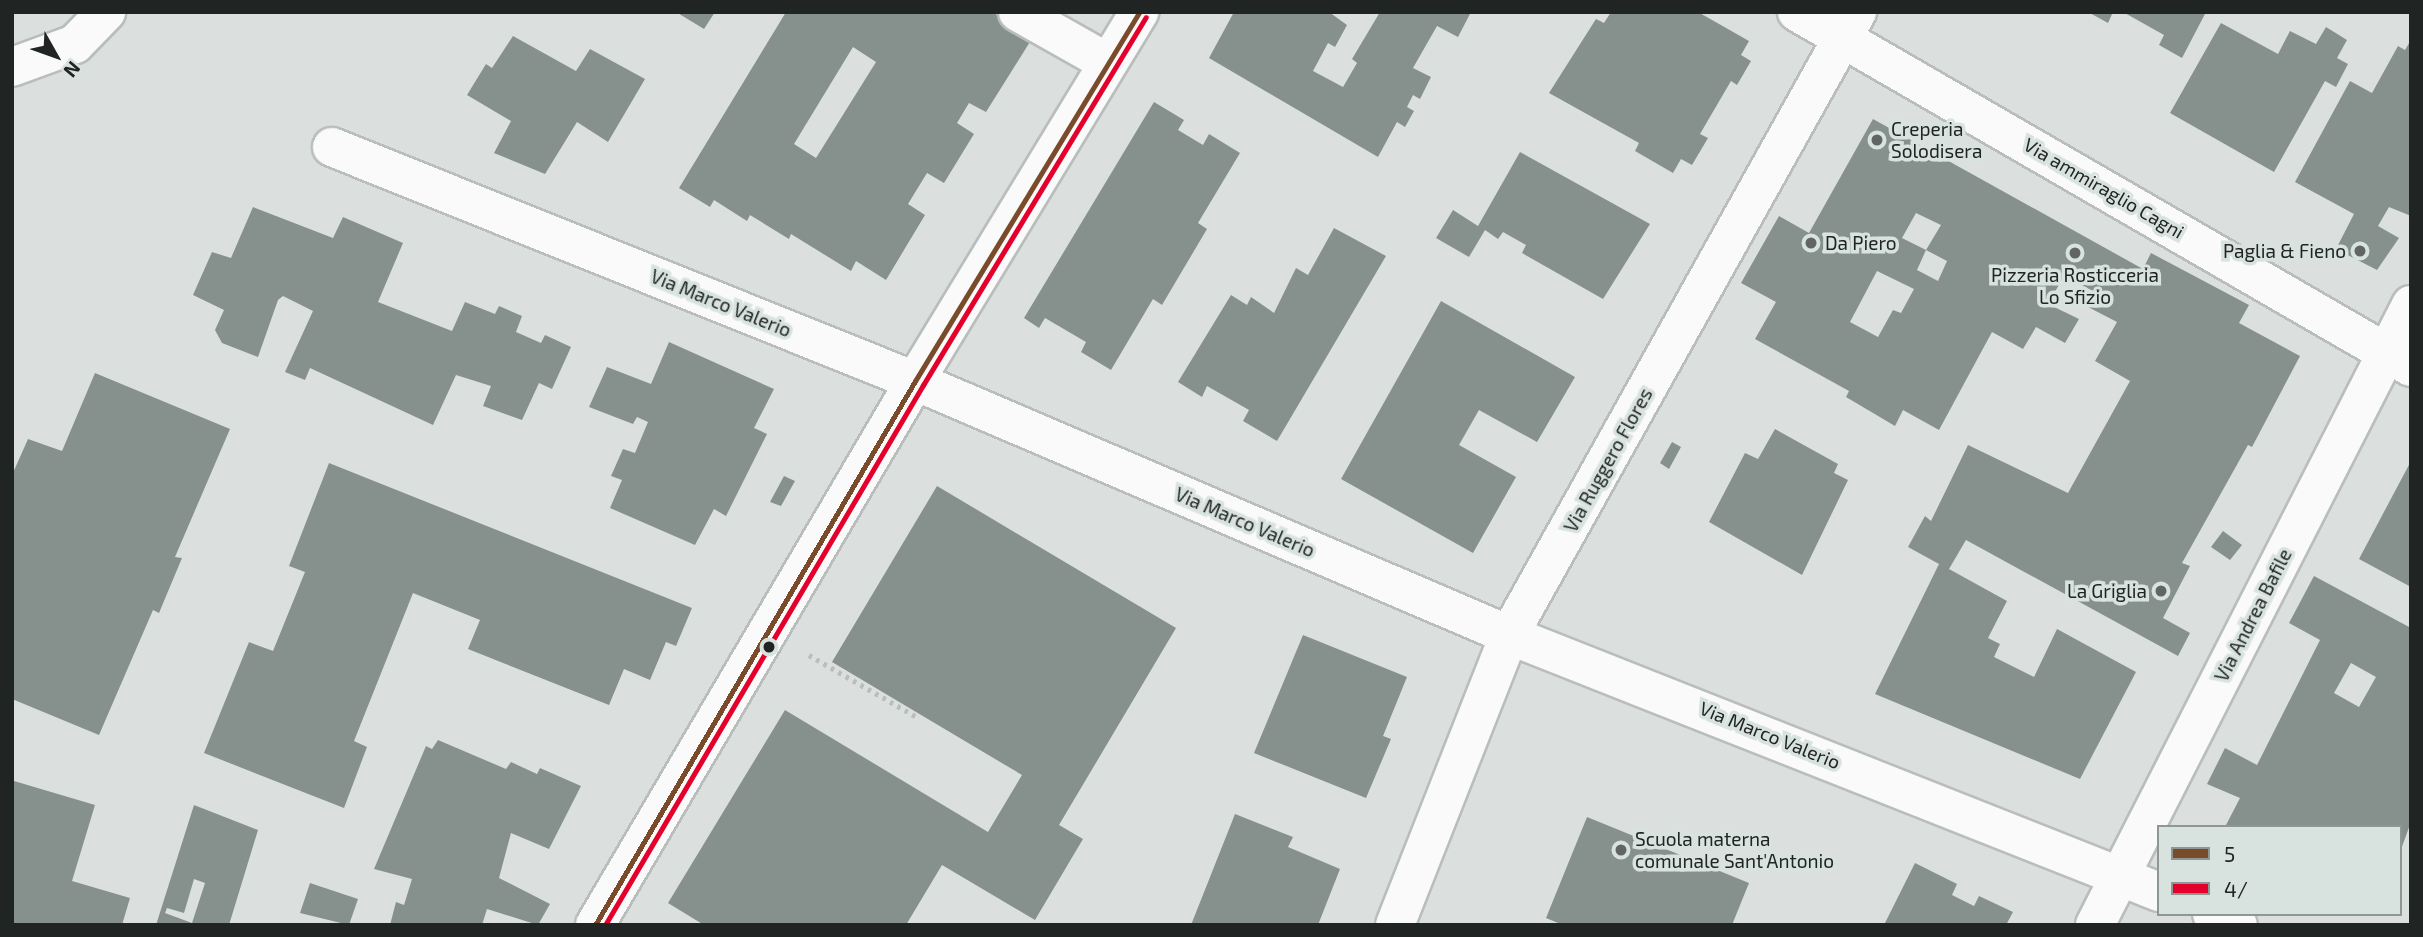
<!DOCTYPE html>
<style>
body{margin:0}
#map{position:relative;width:2423px;height:937px;overflow:hidden;background:#dbe0de;font-family:"Exo 2",sans-serif}
div>[style]{position:absolute}
[style*='--x']{left:calc(var(--x)*1px);top:calc(var(--y)*1px);width:calc(var(--w)*1px);rotate:calc(var(--a)*1deg)}
.building>*{inset:0;background:#86918d}
.path>*{height:4.5px;margin-top:-2.25px;transform-origin:0;background:repeating-linear-gradient(90deg,#bcbebd 0 3.5px,transparent 0 8.5px)}
.roads{filter:drop-shadow(2px 0 #b9bebc) drop-shadow(-2px 0 #b9bebc) drop-shadow(0 2px #b9bebc) drop-shadow(0 -2px #b9bebc)}
.minor>*{height:38px;margin:-19px;padding:0 19px;transform-origin:19px;border-radius:19px;background:#fafafa}
.bus-1>*{height:5px;margin:-2.5px;padding:0 2.5px;transform-origin:2.5px;border-radius:2.5px;background:#7a4b2a}
.bus-2>*{height:5px;margin:-2.5px;padding:0 2.5px;transform-origin:2.5px;border-radius:2.5px;background:#e4002b}
.dots>*{width:19px;height:19px;translate:-50% -50%;box-sizing:border-box;border:4px solid #d8e3df;border-radius:50%}
span{translate:-50% -50%;white-space:nowrap;text-align:center;line-height:1.15;-webkit-text-stroke:7px #d8e3df;paint-order:stroke}
.poi-label{font-size:19px;color:#202422}
.left{translate:0 -50%;text-align:left}
.right{translate:-100% -50%;text-align:right}
.street-label{font-size:19px;color:#202422}
.frame{position:absolute;inset:0;border:14px solid #202422;pointer-events:none}
.legend{position:absolute;left:2157px;top:825px;width:245px;height:91px;box-sizing:border-box;background:#d8e3df;border:2px solid #8e9793;margin:0;padding:9px 12px;list-style:none;font-size:21px;color:#202422}
.legend li{display:flex;align-items:center;gap:14px;height:35px}
.legend b{width:35px;border:2px solid #8e9793}
.north{position:absolute;left:21px;top:21px;width:70px;height:70px;-webkit-text-stroke:5px #d8e3df;paint-order:stroke;rotate:130deg;font-size:19px;font-weight:700;line-height:28px;text-align:center;color:#202422}
.north::after{content:'';display:block;margin:auto;width:24px;height:32px;background:#202422;clip-path:polygon(50% 0,100% 100%,50% 72%,0 100%)}
</style>
<div id="map">
<div class="building">
<div style="clip-path:polygon(676px 12px,715px 12px,704px 29px)"></div>
<div style="clip-path:polygon(evenodd,786px 12px,992px 12px,1033px 37px,986px 112px,969px 103px,957px 123px,974px 134px,944px 183px,927px 173px,908px 204px,925px 215px,886px 280px,856px 261px,851px 271px,791px 234px,789px 239px,750px 215px,747px 221px,714px 200px,710px 207px,679px 188px,786px 12px,853px 47px,876px 62px,816px 158px,794px 144px,853px 47px)"></div>
<div style="clip-path:polygon(1234px 12px,1329px 12px,1347px 25px,1335px 47px,1328px 43px,1313px 71px,1343px 87px,1357px 63px,1352px 59px,1380px 12px,1471px 12px,1458px 37px,1437px 26px,1413px 68px,1431px 77px,1420px 99px,1413px 95px,1407px 107px,1414px 111px,1405px 127px,1397px 122px,1378px 157px,1209px 58px)"></div>
<div style="clip-path:polygon(1611px 12px,1698px 12px,1749px 41px,1741px 55px,1751px 61px,1737px 85px,1731px 81px,1700px 134px,1708px 138px,1692px 165px,1681px 159px,1673px 173px,1635px 151px,1639px 143px,1549px 93px,1596px 19px,1604px 23px)"></div>
<div style="clip-path:polygon(2088px 12px,2113px 12px,2108px 23px)"></div>
<div style="clip-path:polygon(2123px 12px,2206px 12px,2182px 58px,2159px 45px,2164px 35px)"></div>
<div style="clip-path:polygon(2221px 23px,2278px 54px,2290px 31px,2316px 44px,2326px 27px,2347px 40px,2337px 58px,2348px 64px,2336px 87px,2325px 81px,2274px 172px,2170px 113px)"></div>
<div style="clip-path:polygon(513px 36px,576px 71px,590px 49px,645px 79px,608px 142px,577px 122px,545px 174px,494px 153px,511px 121px,467px 95px,486px 64px,492px 68px)"></div>
<div style="clip-path:polygon(2411px 40px,2411px 216px,2389px 207px,2378px 226px,2399px 238px,2377px 270px,2336px 249px,2354px 214px,2295px 182px,2350px 81px,2372px 93px,2398px 46px,2405px 50px)"></div>
<div style="clip-path:polygon(1154px 102px,1184px 120px,1178px 130px,1203px 145px,1209px 134px,1240px 153px,1198px 223px,1207px 229px,1162px 305px,1153px 299px,1111px 370px,1081px 352px,1086px 342px,1045px 318px,1039px 328px,1024px 318px)"></div>
<div style="clip-path:polygon(evenodd,1873px 119px,2143px 269px,2151px 253px,2249px 305px,2239px 323px,2300px 356px,2252px 447px,2248px 445px,2182px 563px,2190px 566px,2163px 618px,2190px 633px,2178px 656px,1966px 540px,1949px 569px,2007px 601px,1988px 638px,2000px 644px,1994px 657px,2034px 677px,2057px 629px,2136px 672px,2080px 779px,1875px 694px,1939px 564px,1908px 547px,1925px 516px,1931px 521px,1968px 445px,2068px 493px,2130px 381px,2095px 361px,2117px 322px,2088px 307px,2095px 292px,2064px 276px,2048px 304px,2079px 319px,2065px 343px,2036px 327px,2023px 349px,1992px 332px,1939px 430px,1903px 410px,1895px 426px,1846px 397px,1849px 391px,1755px 339px,1776px 302px,1741px 283px,1779px 216px,1809px 233px,1873px 119px,1916px 213px,1941px 225px,1926px 250px,1947px 261px,1938px 281px,1917px 270px,1926px 250px,1902px 238px,1916px 213px,1873px 119px,1877px 271px,1914px 289px,1901px 313px,1893px 310px,1878px 337px,1850px 322px,1877px 271px)"></div>
<div style="clip-path:polygon(1520px 152px,1650px 224px,1603px 299px,1522px 253px,1526px 245px,1503px 232px,1498px 239px,1485px 230px,1469px 257px,1436px 238px,1453px 210px,1478px 226px)"></div>
<div style="clip-path:polygon(253px 207px,333px 238px,343px 217px,403px 243px,378px 302px,452px 331px,465px 302px,495px 314px,499px 306px,522px 316px,516px 332px,541px 343px,545px 335px,571px 347px,552px 389px,539px 383px,522px 420px,483px 406px,491px 386px,456px 375px,433px 425px,310px 368px,305px 380px,285px 372px,313px 311px,283px 296px,278px 300px,258px 357px,222px 343px,215px 330px,224px 310px,193px 295px,212px 252px,231px 258px)"></div>
<div style="clip-path:polygon(1334px 228px,1386px 256px,1277px 441px,1243px 421px,1249px 410px,1207px 386px,1202px 397px,1178px 382px,1231px 295px,1247px 305px,1251px 297px,1274px 313px,1296px 268px,1308px 275px)"></div>
<div style="clip-path:polygon(1441px 301px,1575px 377px,1537px 442px,1479px 410px,1459px 445px,1516px 477px,1473px 553px,1341px 479px)"></div>
<div style="clip-path:polygon(669px 342px,774px 389px,754px 428px,767px 434px,726px 516px,714px 509px,695px 545px,610px 508px,622px 480px,611px 476px,623px 449px,635px 453px,648px 422px,637px 417px,633px 424px,589px 407px,607px 367px,651px 384px)"></div>
<div style="clip-path:polygon(95px 373px,230px 429px,175px 557px,182px 558px,159px 613px,153px 610px,99px 735px,12px 699px,12px 475px,28px 439px,62px 451px)"></div>
<div style="clip-path:polygon(1775px 429px,1838px 464px,1834px 473px,1848px 480px,1802px 575px,1709px 522px,1745px 453px,1758px 459px)"></div>
<div style="clip-path:polygon(1672px 442px,1681px 447px,1669px 469px,1660px 463px)"></div>
<div style="clip-path:polygon(2411px 461px,2411px 587px,2359px 559px)"></div>
<div style="clip-path:polygon(329px 463px,692px 608px,676px 646px,666px 642px,650px 680px,624px 669px,609px 705px,468px 649px,480px 620px,413px 593px,354px 741px,367px 747px,344px 808px,204px 753px,249px 642px,273px 651px,305px 572px,289px 566px)"></div>
<div style="clip-path:polygon(784px 476px,795px 481px,781px 506px,770px 502px)"></div>
<div style="clip-path:polygon(937px 486px,1176px 628px,1059px 825px,1083px 839px,1035px 920px,942px 865px,906px 925px,704px 925px,668px 903px,785px 710px,988px 832px,1022px 775px,832px 662px)"></div>
<div style="clip-path:polygon(2223px 531px,2242px 545px,2230px 560px,2211px 547px)"></div>
<div style="clip-path:polygon(evenodd,2314px 576px,2411px 628px,2411px 822px,2400px 852px,2400px 827px,2225px 827px,2240px 798px,2207px 784px,2225px 748px,2257px 765px,2320px 640px,2289px 623px,2314px 576px,2351px 663px,2376px 677px,2359px 707px,2334px 693px,2351px 663px)"></div>
<div style="clip-path:polygon(1303px 635px,1407px 677px,1383px 736px,1391px 739px,1366px 798px,1254px 753px)"></div>
<div style="clip-path:polygon(438px 740px,506px 769px,511px 762px,537px 774px,540px 768px,581px 786px,549px 849px,511px 833px,499px 878px,550px 904px,538px 925px,487px 909px,482px 925px,390px 925px,396px 902px,404px 905px,412px 879px,374px 869px,426px 746px,432px 749px)"></div>
<div style="clip-path:polygon(14px 781px,95px 805px,72px 881px,130px 898px,122px 925px,12px 925px)"></div>
<div style="clip-path:polygon(evenodd,194px 805px,258px 830px,229px 925px,156px 925px,194px 805px,194px 879px,205px 883px,192px 923px,165px 913px,167px 908px,184px 913px,194px 879px)"></div>
<div style="clip-path:polygon(1235px 814px,1293px 837px,1288px 847px,1340px 869px,1318px 925px,1191px 925px)"></div>
<div style="clip-path:polygon(1587px 817px,1749px 883px,1732px 925px,1563px 925px,1546px 918px)"></div>
<div style="clip-path:polygon(1915px 863px,1957px 884px,1952px 895px,1974px 906px,1979px 896px,2013px 912px,2006px 925px,1884px 925px)"></div>
<div style="clip-path:polygon(310px 883px,358px 899px,349px 925px,300px 913px)"></div>
</div>
<div class="path">
<div style="--x:809;--y:655;--w:125;--a:29.9"></div>
</div>
<div class="roads">
<div class="minor">
<div style="--x:1018;--y:12;--w:103;--a:29.5"></div>
<div style="--x:1797;--y:12;--w:709;--a:30.04"></div>
<div style="--x:12;--y:67;--w:67;--a:-20.1"></div>
<div style="--x:75;--y:44;--w:45;--a:-45.9"></div>
<div style="--x:332;--y:147;--w:628;--a:21.87"></div>
<div style="--x:915;--y:381;--w:646;--a:23.15"></div>
<div style="--x:1509;--y:635;--w:699;--a:21.57"></div>
<div style="--x:2212;--y:914;--w:28;--a:23"></div>
<div style="--x:595;--y:925;--w:631;--a:-59.53"></div>
<div style="--x:915;--y:381;--w:432;--a:-58.7"></div>
<div style="--x:1395;--y:925;--w:312;--a:-68.5"></div>
<div style="--x:1509;--y:635;--w:714;--a:-60.81"></div>
<div style="--x:2095;--y:925;--w:696;--a:-62.99"></div>
</div>
</div>
<div class="bus-1">
<div style="--x:595;--y:925;--w:631;--a:-59.53"></div>
<div style="--x:915;--y:381;--w:432;--a:-58.7"></div>
</div>
<div class="bus-2">
<div style="--x:605;--y:925;--w:627;--a:-59.51"></div>
<div style="--x:923;--y:385;--w:430;--a:-58.8"></div>
</div>
<div class="dots">
<div style="left:1877px;top:140px;background:#616664"></div>
<div style="left:1811px;top:243px;background:#616664"></div>
<div style="left:2360px;top:251px;background:#616664"></div>
<div style="left:2075px;top:253px;background:#616664"></div>
<div style="left:2161px;top:591px;background:#616664"></div>
<div style="left:769px;top:647px;background:#202422"></div>
<div style="left:1621px;top:850px;background:#616664"></div>
</div>
<div class="poi-label">
<span class="left" style="left:1891px;top:140px">Creperia<br>Solodisera</span>
<span class="left" style="left:1825px;top:243px">Da Piero</span>
<span class="right" style="left:2346px;top:251px">Paglia &amp; Fieno</span>
<span style="left:2075px;top:286px">Pizzeria Rosticceria<br>Lo Sfizio</span>
<span class="right" style="left:2147px;top:591px">La Griglia</span>
<span class="left" style="left:1635px;top:850px">Scuola materna<br>comunale Sant'Antonio</span>
</div>
<div class="street-label">
<span style="left:2104px;top:188px;rotate:30deg">Via ammiraglio Cagni</span>
<span style="left:721px;top:303px;rotate:22deg">Via Marco Valerio</span>
<span style="left:1608px;top:460px;rotate:-61deg">Via Ruggero Flores</span>
<span style="left:1245px;top:522px;rotate:23deg">Via Marco Valerio</span>
<span style="left:2253px;top:615px;rotate:-63deg">Via Andrea Bafile</span>
<span style="left:1770px;top:735px;rotate:22deg">Via Marco Valerio</span>
</div>
<div class="frame"></div>
<ul class="legend">
<li><b style="height:9px;background:#7a4b2a"></b>5</li>
<li><b style="height:9px;background:#e4002b"></b>4/</li>
</ul>
<div class="north">N</div>
</div>
